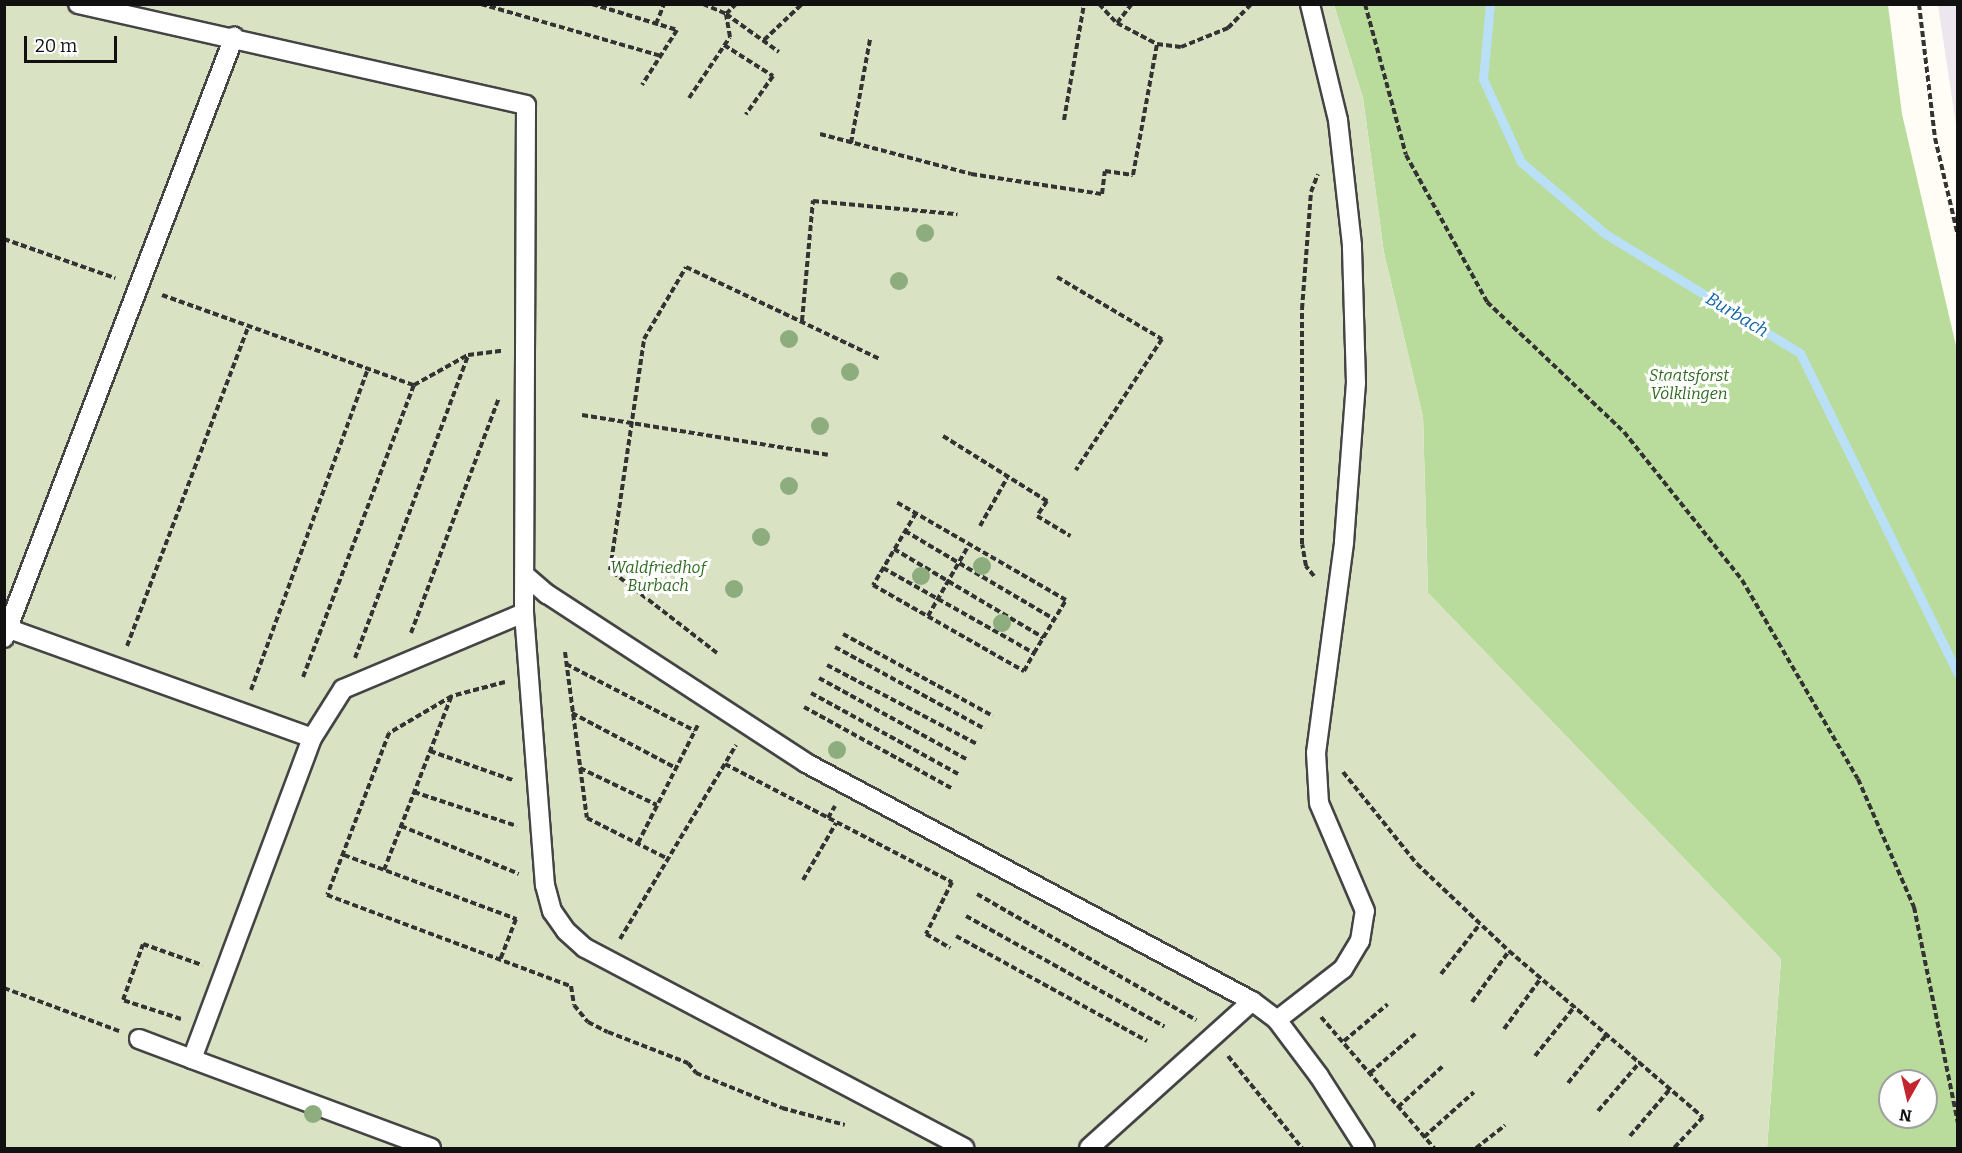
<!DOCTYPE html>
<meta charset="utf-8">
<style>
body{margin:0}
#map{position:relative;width:1962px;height:1153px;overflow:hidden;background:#fffdf5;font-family:Bitter,serif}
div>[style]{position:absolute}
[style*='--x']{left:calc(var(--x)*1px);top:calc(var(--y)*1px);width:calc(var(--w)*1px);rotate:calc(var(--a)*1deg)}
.industrial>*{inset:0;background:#eee6ef}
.forest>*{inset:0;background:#b9dc9c}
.cemetery>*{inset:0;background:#d9e3c4}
.stream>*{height:9px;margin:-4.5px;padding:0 4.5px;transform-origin:4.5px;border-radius:4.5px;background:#b9e0f7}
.path>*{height:4px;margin-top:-2px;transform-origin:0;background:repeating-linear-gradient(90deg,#333 0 6px,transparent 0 9px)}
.roads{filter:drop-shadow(2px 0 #444) drop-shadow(-2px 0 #444) drop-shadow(0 2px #444) drop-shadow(0 -2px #444)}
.service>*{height:18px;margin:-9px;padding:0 9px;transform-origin:9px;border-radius:9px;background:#fff}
.trees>*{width:18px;height:18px;margin:-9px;border-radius:50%;background:#8dad7f}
span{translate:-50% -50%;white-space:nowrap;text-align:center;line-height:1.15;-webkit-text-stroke:6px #fff;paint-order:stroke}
.park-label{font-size:16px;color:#2f6b1f;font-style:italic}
.water-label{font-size:18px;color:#1768a6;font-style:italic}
.frame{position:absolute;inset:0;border:6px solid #111;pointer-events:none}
.north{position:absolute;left:1878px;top:1069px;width:60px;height:60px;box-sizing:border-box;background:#fff;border:2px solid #a0a0a0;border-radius:50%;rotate:188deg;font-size:16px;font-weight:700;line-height:24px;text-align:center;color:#111}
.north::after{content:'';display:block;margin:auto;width:21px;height:27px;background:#c4262e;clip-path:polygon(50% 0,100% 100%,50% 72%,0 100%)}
.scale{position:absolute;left:24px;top:36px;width:93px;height:27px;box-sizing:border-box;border:3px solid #111;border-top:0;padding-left:8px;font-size:18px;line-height:21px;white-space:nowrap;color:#111;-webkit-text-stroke:4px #fff;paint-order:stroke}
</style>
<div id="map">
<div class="industrial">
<div style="clip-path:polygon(1938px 5px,1957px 5px,1957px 132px)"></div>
</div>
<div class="forest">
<div style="clip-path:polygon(evenodd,1334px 5px,1888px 5px,1902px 114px,1957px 350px,1957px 1148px,1767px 1148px,1781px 959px,1428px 593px,1423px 417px,1384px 253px,1363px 98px,1334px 5px,1890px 1081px,1926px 1081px,1926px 1117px,1890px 1117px,1890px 1081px)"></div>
</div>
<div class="cemetery">
<div style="clip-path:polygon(5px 5px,1334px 5px,1363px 98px,1384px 253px,1423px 417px,1428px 593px,1781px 959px,1767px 1148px,5px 1148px)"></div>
</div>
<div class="stream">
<div style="--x:1490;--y:4;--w:75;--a:95.3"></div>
<div style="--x:1483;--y:79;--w:91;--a:65.4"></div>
<div style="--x:1521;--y:162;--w:109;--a:40.5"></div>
<div style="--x:1604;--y:233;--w:230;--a:31.5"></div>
<div style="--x:1800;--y:353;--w:358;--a:63.8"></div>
</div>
<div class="path">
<div style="--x:481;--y:4;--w:187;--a:16.1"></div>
<div style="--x:592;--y:4;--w:89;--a:17"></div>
<div style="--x:677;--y:30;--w:65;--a:122.5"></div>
<div style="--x:703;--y:4;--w:25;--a:23"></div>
<div style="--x:726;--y:14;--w:65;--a:35.6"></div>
<div style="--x:1099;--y:4;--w:26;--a:47"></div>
<div style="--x:1117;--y:23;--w:45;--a:27.7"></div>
<div style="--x:1157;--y:44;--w:24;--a:7"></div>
<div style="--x:1181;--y:47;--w:51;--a:-22"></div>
<div style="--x:1228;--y:28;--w:33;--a:-46"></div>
<div style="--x:1365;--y:4;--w:156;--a:74.8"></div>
<div style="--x:1406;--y:155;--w:168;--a:61.1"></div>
<div style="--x:1487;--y:302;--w:189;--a:43.5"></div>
<div style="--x:1624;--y:432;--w:189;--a:51.4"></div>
<div style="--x:1742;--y:580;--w:230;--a:59.8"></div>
<div style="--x:1858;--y:779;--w:140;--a:66.4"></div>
<div style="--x:1914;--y:907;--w:220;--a:78.5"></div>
<div style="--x:1919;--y:4;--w:135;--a:83.2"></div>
<div style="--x:1935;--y:138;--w:101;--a:76.8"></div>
<div style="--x:1117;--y:23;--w:24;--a:-52"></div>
<div style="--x:656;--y:24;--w:22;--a:-68"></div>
<div style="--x:764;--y:40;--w:52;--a:-43.5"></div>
<div style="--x:724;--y:45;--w:58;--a:32.3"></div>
<div style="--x:773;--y:76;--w:47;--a:125.4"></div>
<div style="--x:689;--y:98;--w:73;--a:-56.1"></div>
<div style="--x:730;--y:37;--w:23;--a:-100"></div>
<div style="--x:726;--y:14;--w:14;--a:-45"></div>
<div style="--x:1064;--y:120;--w:118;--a:-80.2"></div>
<div style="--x:820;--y:134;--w:156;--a:14.8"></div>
<div style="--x:971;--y:174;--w:133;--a:8.7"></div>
<div style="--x:1102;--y:194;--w:23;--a:-83"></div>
<div style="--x:1105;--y:171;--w:28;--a:8"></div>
<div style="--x:1133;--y:175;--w:133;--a:-79.6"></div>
<div style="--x:851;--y:143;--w:106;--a:-79.6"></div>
<div style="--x:4;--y:239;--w:118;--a:19.4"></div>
<div style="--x:1057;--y:277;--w:122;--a:30.6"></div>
<div style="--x:1162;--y:339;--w:157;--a:123.3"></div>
<div style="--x:162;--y:295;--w:268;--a:19.7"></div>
<div style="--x:414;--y:385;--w:62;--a:-29.1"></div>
<div style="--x:468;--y:355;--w:34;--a:-7"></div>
<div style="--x:802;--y:321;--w:121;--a:-84.8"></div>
<div style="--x:813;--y:201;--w:145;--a:5.2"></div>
<div style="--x:582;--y:415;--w:249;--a:9.2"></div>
<div style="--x:943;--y:436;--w:123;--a:32"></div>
<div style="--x:1047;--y:501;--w:18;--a:124"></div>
<div style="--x:1037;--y:516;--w:39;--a:31"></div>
<div style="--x:916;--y:513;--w:84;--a:120.8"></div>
<div style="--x:873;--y:585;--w:174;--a:29.7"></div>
<div style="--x:1024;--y:671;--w:21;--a:-61"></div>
<div style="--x:980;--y:526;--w:55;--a:-60.6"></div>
<div style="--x:905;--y:531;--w:173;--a:30.6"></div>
<div style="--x:894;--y:549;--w:174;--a:30.7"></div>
<div style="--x:883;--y:568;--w:173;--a:29.4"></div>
<div style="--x:1034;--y:653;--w:62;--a:-58.9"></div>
<div style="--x:1066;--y:600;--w:196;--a:-150"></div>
<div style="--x:1314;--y:576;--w:13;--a:-129"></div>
<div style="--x:1306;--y:566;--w:22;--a:-100"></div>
<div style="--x:1302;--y:544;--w:235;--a:-90"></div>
<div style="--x:1302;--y:309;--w:117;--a:-85.6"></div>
<div style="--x:1311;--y:192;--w:19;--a:-69"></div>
<div style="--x:928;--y:616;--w:84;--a:-60.1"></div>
<div style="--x:411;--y:633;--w:251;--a:-69.5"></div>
<div style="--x:843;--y:634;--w:171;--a:28.7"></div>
<div style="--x:127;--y:646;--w:341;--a:-69.2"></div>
<div style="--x:835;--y:647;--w:171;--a:28.7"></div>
<div style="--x:565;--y:652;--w:167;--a:82.5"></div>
<div style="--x:587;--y:818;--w:91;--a:26.8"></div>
<div style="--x:717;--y:653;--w:135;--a:-142.2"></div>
<div style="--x:610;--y:570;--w:233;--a:-81.6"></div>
<div style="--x:644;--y:339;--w:83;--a:-59.7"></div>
<div style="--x:686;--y:267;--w:215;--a:25.4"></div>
<div style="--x:355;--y:658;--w:322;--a:-69.5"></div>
<div style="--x:566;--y:664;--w:145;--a:27.4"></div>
<div style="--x:827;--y:665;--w:170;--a:27.8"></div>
<div style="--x:303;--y:677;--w:312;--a:-69.2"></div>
<div style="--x:819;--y:678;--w:170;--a:28.8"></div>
<div style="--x:505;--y:682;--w:55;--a:165.2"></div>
<div style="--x:452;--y:696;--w:73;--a:149.6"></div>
<div style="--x:389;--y:733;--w:173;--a:110.9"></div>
<div style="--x:327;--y:895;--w:260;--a:20.5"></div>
<div style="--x:571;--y:986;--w:19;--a:81"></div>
<div style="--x:574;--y:1005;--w:22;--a:51"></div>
<div style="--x:588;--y:1022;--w:22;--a:27"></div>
<div style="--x:608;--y:1032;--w:86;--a:21.2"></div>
<div style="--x:688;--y:1063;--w:13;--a:51"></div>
<div style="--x:696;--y:1073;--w:93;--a:22.1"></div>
<div style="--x:782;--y:1108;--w:65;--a:15.1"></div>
<div style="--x:251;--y:690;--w:342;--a:-70"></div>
<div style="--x:811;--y:693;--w:170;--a:28.8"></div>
<div style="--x:804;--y:707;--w:170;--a:28.8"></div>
<div style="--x:572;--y:713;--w:118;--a:27.9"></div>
<div style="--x:430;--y:751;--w:88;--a:19.3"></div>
<div style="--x:725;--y:764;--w:256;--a:27.5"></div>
<div style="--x:952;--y:882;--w:58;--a:116.6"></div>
<div style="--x:926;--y:934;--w:28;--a:30"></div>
<div style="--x:580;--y:768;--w:85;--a:25.7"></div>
<div style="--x:1343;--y:772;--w:118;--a:51.2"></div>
<div style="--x:1417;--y:864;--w:127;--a:43.4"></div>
<div style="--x:1509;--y:951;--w:255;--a:40.6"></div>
<div style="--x:1703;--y:1117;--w:42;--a:133.1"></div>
<div style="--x:414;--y:792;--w:108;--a:18.3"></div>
<div style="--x:828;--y:818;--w:14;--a:-60"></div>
<div style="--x:401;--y:826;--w:127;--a:22.1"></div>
<div style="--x:638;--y:843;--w:135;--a:-63.1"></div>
<div style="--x:344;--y:855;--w:184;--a:20.4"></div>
<div style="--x:516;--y:919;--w:44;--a:111.3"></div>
<div style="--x:384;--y:870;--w:186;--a:-68.8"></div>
<div style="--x:803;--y:880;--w:66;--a:-59.9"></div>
<div style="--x:977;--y:894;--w:253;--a:29.9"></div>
<div style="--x:966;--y:916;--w:227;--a:29.1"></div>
<div style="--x:956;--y:936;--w:218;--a:28.8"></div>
<div style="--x:620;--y:939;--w:226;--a:-59.1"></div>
<div style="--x:1441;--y:974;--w:63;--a:-52"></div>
<div style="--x:4;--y:988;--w:123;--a:20.5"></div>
<div style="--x:1472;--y:1002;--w:63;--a:-54"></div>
<div style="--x:1321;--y:1017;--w:173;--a:49.2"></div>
<div style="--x:181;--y:1019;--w:61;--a:-161.9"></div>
<div style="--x:123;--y:1000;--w:59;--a:-70.3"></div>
<div style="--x:143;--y:944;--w:63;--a:19.6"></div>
<div style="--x:1504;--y:1029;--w:63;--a:-54"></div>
<div style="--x:1344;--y:1041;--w:57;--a:-40.1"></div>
<div style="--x:1228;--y:1056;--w:118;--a:51.2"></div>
<div style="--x:1535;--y:1056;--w:64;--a:-51.3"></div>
<div style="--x:1370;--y:1073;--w:60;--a:-40.9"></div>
<div style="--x:1568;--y:1083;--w:63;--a:-51.5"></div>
<div style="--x:1398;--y:1107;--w:62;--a:-42.4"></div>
<div style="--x:1598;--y:1111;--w:65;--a:-49.4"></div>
<div style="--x:1630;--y:1136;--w:63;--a:-49.5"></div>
<div style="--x:1424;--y:1137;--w:67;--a:-42"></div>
<div style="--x:1476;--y:1148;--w:37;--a:-38"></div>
</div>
<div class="roads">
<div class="service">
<div style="--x:78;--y:4;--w:459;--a:12.7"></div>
<div style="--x:526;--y:105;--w:508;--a:90.23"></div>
<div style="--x:524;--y:613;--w:273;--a:85.6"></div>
<div style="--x:545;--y:885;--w:27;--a:75"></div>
<div style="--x:552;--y:911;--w:24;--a:55"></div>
<div style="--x:566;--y:931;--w:25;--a:42"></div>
<div style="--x:585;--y:948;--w:429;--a:27.8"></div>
<div style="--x:526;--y:576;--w:28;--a:41"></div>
<div style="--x:547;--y:594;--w:309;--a:33.1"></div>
<div style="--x:806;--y:763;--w:506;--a:28.09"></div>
<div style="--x:1252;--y:1001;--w:31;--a:37"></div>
<div style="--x:1277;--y:1020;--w:70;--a:53.1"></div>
<div style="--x:1319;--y:1076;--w:85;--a:57.4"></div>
<div style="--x:4;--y:627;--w:327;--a:19.8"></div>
<div style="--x:4;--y:638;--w:644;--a:-69.06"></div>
<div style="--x:1277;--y:1020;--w:83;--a:-37.7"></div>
<div style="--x:1343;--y:969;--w:33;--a:-59"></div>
<div style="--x:1360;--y:941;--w:30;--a:-81"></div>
<div style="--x:1365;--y:911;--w:117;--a:-113.1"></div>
<div style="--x:1319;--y:803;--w:50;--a:-93.4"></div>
<div style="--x:1316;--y:753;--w:213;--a:-82.4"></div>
<div style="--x:1344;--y:542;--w:159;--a:-85.7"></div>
<div style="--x:1356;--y:383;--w:138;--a:-91.7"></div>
<div style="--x:1352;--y:245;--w:126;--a:-96.4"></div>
<div style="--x:1338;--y:120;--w:119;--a:-103.6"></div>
<div style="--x:139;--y:1039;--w:57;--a:20.7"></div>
<div style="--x:431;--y:1148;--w:255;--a:-159.6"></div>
<div style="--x:192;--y:1059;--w:343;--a:-69.5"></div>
<div style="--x:312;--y:738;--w:58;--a:-57.7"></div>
<div style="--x:343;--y:689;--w:196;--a:-22.8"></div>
<div style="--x:1089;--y:1148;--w:219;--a:-42"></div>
</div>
</div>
<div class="trees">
<div style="left:925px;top:233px"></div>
<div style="left:899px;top:281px"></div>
<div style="left:789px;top:339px"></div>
<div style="left:850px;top:372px"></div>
<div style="left:820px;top:426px"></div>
<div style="left:789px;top:486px"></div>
<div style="left:761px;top:537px"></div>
<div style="left:982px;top:566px"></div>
<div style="left:921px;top:576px"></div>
<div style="left:734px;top:589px"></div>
<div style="left:1002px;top:623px"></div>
<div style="left:837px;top:750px"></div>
<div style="left:313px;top:1114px"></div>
</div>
<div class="park-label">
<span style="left:1689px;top:385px">Staatsforst<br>Völklingen</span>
<span style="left:658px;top:577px">Waldfriedhof<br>Burbach</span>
</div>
<div class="water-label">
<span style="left:1737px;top:315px;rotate:31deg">Burbach</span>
</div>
<div class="frame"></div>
<div class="north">N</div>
<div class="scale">20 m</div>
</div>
